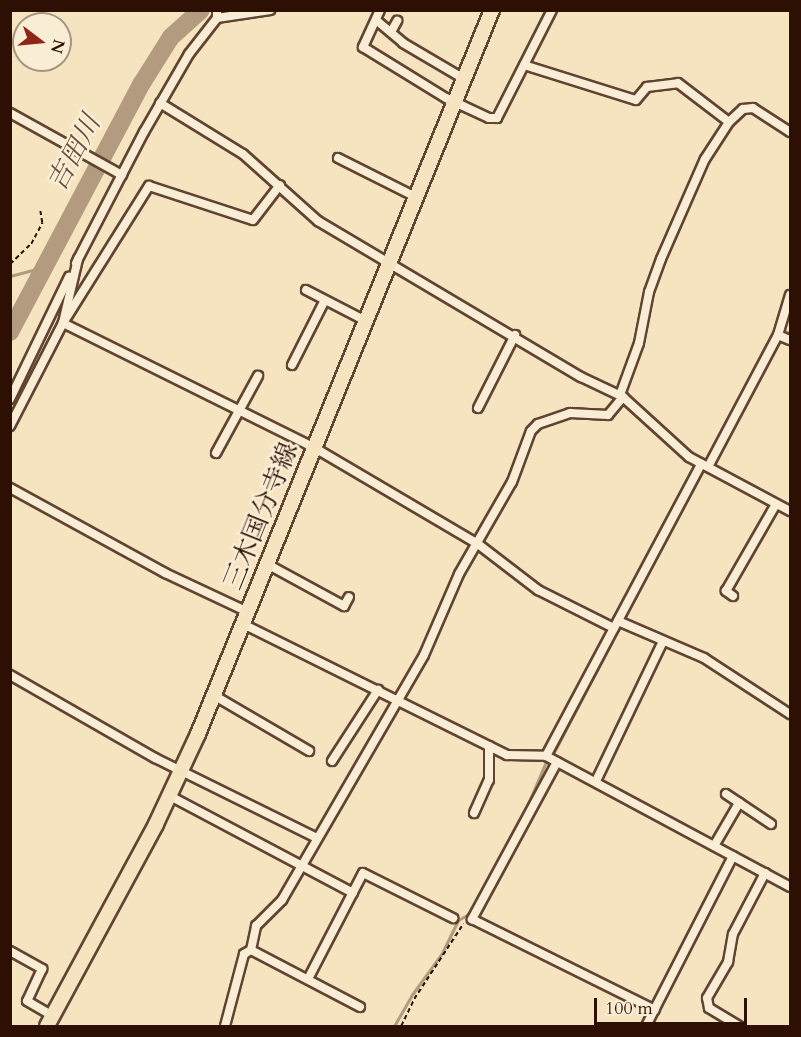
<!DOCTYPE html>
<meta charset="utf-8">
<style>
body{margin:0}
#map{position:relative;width:801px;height:1037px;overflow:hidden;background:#f6e3bf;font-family:Cardo,"Noto Serif JP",serif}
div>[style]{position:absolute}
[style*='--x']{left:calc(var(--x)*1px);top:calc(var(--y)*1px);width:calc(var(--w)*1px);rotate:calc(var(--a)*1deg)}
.stream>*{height:3px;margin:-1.5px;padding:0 1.5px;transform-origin:1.5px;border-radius:1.5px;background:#b29b7f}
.river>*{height:18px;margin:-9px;padding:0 9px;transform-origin:9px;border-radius:9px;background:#b29b7f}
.path>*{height:1.5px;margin-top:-0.75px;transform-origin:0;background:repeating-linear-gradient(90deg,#2e0f03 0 4.5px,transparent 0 7.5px)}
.roads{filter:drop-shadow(2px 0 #604432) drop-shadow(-2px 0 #604432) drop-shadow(0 2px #604432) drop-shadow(0 -2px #604432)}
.street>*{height:8px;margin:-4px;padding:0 4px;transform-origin:4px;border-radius:4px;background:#f9edd5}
.primary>*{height:14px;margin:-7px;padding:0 7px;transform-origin:7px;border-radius:7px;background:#f6e3bf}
span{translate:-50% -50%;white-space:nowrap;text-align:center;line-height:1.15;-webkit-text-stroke:5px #f9edd5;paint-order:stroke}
.street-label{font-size:26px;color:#2e0f03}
.water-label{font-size:27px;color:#694e3b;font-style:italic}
.frame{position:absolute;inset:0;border:12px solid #2e0f03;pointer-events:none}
.north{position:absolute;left:12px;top:12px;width:60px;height:60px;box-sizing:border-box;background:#f9edd5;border:2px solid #a89481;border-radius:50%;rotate:106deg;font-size:16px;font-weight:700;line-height:24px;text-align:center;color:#2e0f03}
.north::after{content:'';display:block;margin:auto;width:21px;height:27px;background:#8f2418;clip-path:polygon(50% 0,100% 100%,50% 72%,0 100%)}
.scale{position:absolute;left:594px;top:998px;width:153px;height:27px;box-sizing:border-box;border:3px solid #2e0f03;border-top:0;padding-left:8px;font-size:18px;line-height:21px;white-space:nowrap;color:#2e0f03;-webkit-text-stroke:4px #f9edd5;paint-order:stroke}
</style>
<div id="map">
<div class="stream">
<div style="--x:10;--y:276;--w:35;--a:-15"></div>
<div style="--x:784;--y:331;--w:6;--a:18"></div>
<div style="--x:705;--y:461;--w:145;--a:-61.7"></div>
<div style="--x:688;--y:498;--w:30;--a:-62"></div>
<div style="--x:622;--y:622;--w:71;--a:-62.4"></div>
<div style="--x:553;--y:754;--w:127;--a:-62.4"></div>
<div style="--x:521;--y:820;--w:61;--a:-66.8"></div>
<div style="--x:394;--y:1026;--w:34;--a:-60"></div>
<div style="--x:411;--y:996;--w:53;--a:-54.2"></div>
<div style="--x:442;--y:953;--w:37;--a:-64"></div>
<div style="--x:458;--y:920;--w:13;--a:-29"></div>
<div style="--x:469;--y:914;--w:38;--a:-60"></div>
</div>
<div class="river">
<div style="--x:10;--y:332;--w:282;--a:-62.1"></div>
<div style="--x:142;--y:83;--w:54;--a:-57.8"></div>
<div style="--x:171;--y:37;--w:40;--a:-42"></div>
</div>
<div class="path">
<div style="--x:10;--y:264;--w:29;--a:-44"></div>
<div style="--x:31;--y:244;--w:24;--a:-62"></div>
<div style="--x:42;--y:223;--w:13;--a:-99"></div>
<div style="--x:401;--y:1026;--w:30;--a:-64"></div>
<div style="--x:414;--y:999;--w:90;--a:-56.8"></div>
</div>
<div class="roads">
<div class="street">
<div style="--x:380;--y:10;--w:41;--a:114.7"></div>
<div style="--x:363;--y:47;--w:97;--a:31.6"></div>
<div style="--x:446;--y:98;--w:47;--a:24.9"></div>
<div style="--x:489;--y:118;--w:8;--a:0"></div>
<div style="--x:497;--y:118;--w:121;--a:-63"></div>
<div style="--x:217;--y:18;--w:54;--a:-8.6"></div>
<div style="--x:376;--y:20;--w:35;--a:40"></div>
<div style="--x:403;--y:43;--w:71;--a:30.5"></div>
<div style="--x:391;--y:32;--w:13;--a:-61"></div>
<div style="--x:524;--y:65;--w:117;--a:17.4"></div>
<div style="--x:636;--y:100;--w:17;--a:-50"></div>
<div style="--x:647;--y:87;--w:31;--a:-7"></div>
<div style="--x:678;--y:83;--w:64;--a:37.4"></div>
<div style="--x:160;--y:103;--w:97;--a:31.6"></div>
<div style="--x:243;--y:154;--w:101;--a:41.8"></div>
<div style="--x:318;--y:221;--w:306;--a:30.7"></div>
<div style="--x:581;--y:377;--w:47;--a:25.5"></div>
<div style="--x:623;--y:397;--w:89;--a:42.3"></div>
<div style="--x:689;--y:457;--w:115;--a:28.1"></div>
<div style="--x:10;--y:113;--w:128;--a:29"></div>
<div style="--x:338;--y:158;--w:87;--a:26.6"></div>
<div style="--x:78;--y:259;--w:66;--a:103.2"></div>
<div style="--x:63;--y:323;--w:281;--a:26.4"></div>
<div style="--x:315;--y:448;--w:189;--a:30.5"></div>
<div style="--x:478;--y:544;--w:76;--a:37.5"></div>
<div style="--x:538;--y:590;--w:85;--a:26.6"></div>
<div style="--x:76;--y:263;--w:148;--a:-62.6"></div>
<div style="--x:144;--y:132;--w:90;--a:-60"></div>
<div style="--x:189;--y:54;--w:46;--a:-52.1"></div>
<div style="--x:217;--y:18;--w:8;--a:-90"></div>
<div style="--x:306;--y:290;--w:68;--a:27.3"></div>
<div style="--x:778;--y:335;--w:13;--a:23"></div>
<div style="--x:292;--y:365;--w:71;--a:-63.1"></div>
<div style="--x:620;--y:395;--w:55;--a:-69.9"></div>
<div style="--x:639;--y:343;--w:52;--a:-78.9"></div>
<div style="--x:649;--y:292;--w:35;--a:-70"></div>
<div style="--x:661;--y:259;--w:109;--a:-66.3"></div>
<div style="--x:705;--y:159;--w:44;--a:-57"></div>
<div style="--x:729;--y:122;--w:19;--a:-43"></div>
<div style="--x:743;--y:109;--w:10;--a:-6"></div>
<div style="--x:753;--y:108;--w:44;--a:33"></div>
<div style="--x:10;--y:399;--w:136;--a:-64.2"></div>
<div style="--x:478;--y:408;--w:82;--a:-63.1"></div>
<div style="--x:10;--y:426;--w:116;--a:-62.8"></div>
<div style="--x:63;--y:323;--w:162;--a:-57.9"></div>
<div style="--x:149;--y:186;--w:109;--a:18.1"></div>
<div style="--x:253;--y:220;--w:44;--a:-52.4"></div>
<div style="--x:216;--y:453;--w:88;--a:-61.4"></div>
<div style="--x:708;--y:467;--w:149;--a:-62.1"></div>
<div style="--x:778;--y:335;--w:42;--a:-73.3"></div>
<div style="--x:10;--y:488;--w:177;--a:28.7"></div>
<div style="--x:165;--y:573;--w:92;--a:25.2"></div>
<div style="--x:267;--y:564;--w:88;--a:28.6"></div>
<div style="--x:344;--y:606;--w:10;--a:-61"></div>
<div style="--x:733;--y:596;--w:9;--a:-144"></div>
<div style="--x:726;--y:591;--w:100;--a:-60.1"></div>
<div style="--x:618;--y:621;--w:94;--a:23.3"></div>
<div style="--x:704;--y:658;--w:103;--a:33.1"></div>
<div style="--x:243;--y:624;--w:295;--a:26.4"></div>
<div style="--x:507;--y:755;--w:39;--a:1"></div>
<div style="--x:546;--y:756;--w:277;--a:28.2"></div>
<div style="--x:10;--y:675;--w:167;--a:29.8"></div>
<div style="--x:155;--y:758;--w:178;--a:26.3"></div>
<div style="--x:215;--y:696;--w:109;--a:30.3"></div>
<div style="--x:546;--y:756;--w:331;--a:-62"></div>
<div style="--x:332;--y:761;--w:85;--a:-57.1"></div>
<div style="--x:557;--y:762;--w:179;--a:118.4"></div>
<div style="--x:472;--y:919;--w:204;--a:26.4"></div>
<div style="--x:596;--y:781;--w:155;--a:-64.4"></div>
<div style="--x:726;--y:794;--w:54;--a:33.7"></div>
<div style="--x:170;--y:796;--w:207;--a:27.9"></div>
<div style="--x:474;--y:813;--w:36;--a:-66"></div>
<div style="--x:489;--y:780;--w:34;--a:-90"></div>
<div style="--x:714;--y:846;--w:50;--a:-59.8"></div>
<div style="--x:251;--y:950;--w:25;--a:-78"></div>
<div style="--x:256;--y:926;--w:37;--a:-45"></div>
<div style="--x:282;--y:900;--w:283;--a:-59.9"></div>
<div style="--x:424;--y:655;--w:88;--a:-66.6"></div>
<div style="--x:459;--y:574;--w:106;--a:-60.1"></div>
<div style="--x:512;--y:482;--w:54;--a:-69.6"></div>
<div style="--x:531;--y:431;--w:10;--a:-45"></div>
<div style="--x:538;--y:424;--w:34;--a:-19"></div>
<div style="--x:570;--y:413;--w:38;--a:3"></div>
<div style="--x:608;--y:415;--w:23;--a:-50"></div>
<div style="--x:10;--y:951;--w:37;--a:29"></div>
<div style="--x:42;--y:969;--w:35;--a:115"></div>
<div style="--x:27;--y:1001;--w:30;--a:30"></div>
<div style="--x:308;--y:979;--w:119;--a:-62.6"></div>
<div style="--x:363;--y:873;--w:101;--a:26.6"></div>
<div style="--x:225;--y:1026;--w:74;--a:-75.2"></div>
<div style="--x:244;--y:954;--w:8;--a:-30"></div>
<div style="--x:251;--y:950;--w:123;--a:27.6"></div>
<div style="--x:646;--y:1026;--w:191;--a:-62.9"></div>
<div style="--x:739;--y:1026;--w:35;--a:-149"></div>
<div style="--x:709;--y:1008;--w:10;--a:-101"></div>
<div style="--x:707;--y:998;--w:42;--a:-59.7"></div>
<div style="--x:728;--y:962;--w:28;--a:-80"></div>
<div style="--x:733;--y:934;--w:69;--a:-62.3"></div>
</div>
<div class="primary">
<div style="--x:47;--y:1026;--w:230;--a:-61.6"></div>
<div style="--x:156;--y:824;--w:99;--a:-65"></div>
<div style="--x:198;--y:734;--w:781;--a:-67.9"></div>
</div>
</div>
<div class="street-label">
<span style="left:261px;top:516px;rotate:-68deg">三木国分寺線</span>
</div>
<div class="water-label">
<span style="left:74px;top:153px;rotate:-62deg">吉田川</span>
</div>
<div class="frame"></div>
<div class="north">N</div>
<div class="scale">100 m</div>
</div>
